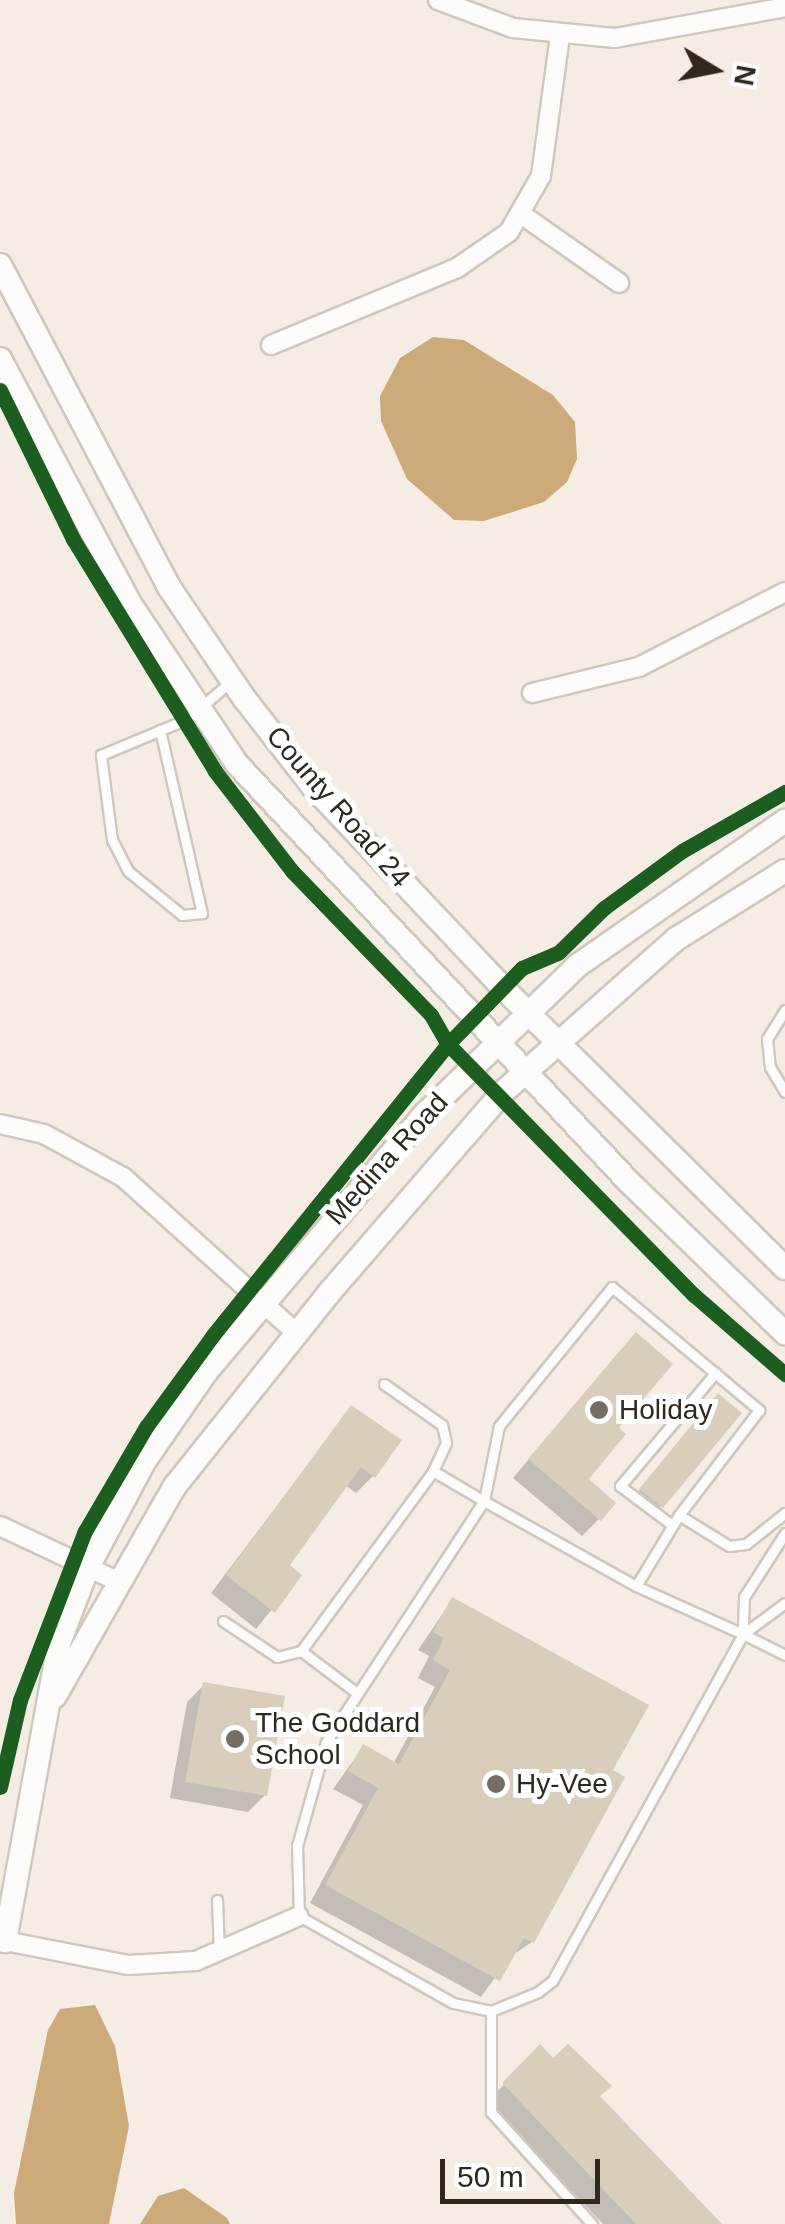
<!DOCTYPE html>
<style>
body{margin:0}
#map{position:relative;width:785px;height:2224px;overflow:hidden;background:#f5ede4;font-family:Arial,sans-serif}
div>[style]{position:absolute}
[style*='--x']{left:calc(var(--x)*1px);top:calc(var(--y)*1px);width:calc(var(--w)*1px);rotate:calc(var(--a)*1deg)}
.water>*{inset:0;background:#cdaa7a}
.shadow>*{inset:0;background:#0003}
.building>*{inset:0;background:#d9cdbb}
.roads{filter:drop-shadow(2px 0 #d0c8bf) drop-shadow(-2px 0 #d0c8bf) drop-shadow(0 2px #d0c8bf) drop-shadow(0 -2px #d0c8bf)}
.service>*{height:9px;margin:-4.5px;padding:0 4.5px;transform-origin:4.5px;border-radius:4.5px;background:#fefcfb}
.minor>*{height:18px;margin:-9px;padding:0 9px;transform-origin:9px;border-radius:9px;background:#fefcfb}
.tertiary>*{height:22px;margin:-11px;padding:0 11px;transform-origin:11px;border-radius:11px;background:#fefcfb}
.cycleway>*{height:15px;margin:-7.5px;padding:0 7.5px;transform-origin:7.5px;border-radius:7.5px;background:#1b5e20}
.dots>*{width:28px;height:28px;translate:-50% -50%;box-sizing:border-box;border:5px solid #fff;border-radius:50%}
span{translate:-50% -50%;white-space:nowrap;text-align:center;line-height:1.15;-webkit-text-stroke:10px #fff;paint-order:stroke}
.street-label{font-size:28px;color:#30281d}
.poi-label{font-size:28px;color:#30281d}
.left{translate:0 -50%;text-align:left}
.north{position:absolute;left:665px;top:20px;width:100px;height:100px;-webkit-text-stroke:8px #fff;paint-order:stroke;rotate:100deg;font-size:28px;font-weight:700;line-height:40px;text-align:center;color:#30281d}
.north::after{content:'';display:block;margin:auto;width:35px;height:45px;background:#30281d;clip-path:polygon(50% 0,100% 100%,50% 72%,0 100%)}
.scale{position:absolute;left:440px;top:2159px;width:160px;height:45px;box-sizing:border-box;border:5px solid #30281d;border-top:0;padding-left:12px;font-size:30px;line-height:35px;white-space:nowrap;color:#30281d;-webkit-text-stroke:8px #fff;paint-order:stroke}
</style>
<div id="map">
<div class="water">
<div style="clip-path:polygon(433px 337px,464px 340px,553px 395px,575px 422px,577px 459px,567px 482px,544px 502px,484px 521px,454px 520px,407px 479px,381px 421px,380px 396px,400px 358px)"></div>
<div style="clip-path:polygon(95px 2005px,115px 2046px,129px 2126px,109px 2224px,16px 2224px,14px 2193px,48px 2030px,60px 2009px)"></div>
<div style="clip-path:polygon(184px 2188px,227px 2218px,230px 2224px,140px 2224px,158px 2196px)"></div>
</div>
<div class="shadow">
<div style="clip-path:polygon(619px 1352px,615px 1429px,585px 1480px,599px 1519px,582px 1536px,513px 1478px)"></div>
<div style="clip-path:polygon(718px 1397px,738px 1413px,658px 1510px,637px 1493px)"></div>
<div style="clip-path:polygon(351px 1408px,373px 1476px,356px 1493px,345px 1485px,286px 1565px,299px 1576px,256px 1629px,211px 1593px)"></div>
<div style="clip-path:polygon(452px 1600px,610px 1771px,532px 1942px,511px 1956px,481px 1997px,310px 1903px,363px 1805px,333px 1789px,363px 1747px,393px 1764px,435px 1687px,418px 1678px,429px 1656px,418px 1650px)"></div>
<div style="clip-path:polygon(204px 1685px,265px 1795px,248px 1812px,170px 1798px,187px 1702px)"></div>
<div style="clip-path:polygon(540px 2048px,597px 2097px,719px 2224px,603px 2224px,487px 2102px)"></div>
</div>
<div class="building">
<div style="clip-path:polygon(636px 1332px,673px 1364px,619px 1428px,626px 1434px,589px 1479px,616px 1503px,601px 1521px,528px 1459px)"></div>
<div style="clip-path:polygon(718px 1393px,742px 1413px,663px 1508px,639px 1489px)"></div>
<div style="clip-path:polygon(351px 1405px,402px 1440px,375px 1478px,361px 1467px,290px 1565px,302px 1575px,275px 1613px,226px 1575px)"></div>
<div style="clip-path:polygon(452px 1597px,649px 1705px,613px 1770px,625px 1777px,534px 1943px,524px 1938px,500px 1981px,325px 1885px,378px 1788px,348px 1771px,363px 1744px,399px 1764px,450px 1670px,433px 1660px,444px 1638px,433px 1632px)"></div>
<div style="clip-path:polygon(203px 1682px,285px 1696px,267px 1796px,185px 1782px)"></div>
<div style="clip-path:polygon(540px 2044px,553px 2058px,568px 2044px,612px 2086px,600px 2096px,722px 2224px,636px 2224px,502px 2083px)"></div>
</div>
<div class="roads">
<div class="service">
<div style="--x:160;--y:730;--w:188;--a:77.1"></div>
<div style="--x:202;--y:913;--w:20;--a:174"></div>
<div style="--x:182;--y:915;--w:70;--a:-140.8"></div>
<div style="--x:128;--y:871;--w:35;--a:-117"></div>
<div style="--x:112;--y:840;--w:86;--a:-97.4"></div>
<div style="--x:101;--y:755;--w:93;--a:-22.7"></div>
<div style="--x:187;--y:719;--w:55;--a:-40.6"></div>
<div style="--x:785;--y:1010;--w:34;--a:122"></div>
<div style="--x:767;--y:1039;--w:28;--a:84"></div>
<div style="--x:770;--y:1067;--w:29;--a:59"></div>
<div style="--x:384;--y:1384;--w:71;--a:35.3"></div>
<div style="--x:442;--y:1425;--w:18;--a:77"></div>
<div style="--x:446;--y:1443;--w:31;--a:115"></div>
<div style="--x:433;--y:1471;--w:59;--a:30.5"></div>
<div style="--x:484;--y:1501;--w:76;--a:-78.7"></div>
<div style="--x:499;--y:1426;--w:179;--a:-50.9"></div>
<div style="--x:612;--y:1287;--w:192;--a:39.9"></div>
<div style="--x:759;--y:1410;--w:132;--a:127.3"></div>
<div style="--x:679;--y:1515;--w:83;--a:121.2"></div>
<div style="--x:679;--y:1515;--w:59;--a:31.8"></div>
<div style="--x:729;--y:1546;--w:17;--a:-7"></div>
<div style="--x:746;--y:1544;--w:50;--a:-38.5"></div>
<div style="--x:672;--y:1525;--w:65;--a:-143.1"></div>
<div style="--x:620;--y:1486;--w:148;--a:-49.9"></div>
<div style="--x:785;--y:1533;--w:76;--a:122.6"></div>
<div style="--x:744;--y:1597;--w:37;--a:92"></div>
<div style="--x:743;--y:1634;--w:396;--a:118.8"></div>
<div style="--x:552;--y:1981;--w:18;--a:142"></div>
<div style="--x:538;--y:1992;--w:51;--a:158"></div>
<div style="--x:491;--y:2011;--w:39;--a:-168"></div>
<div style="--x:453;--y:2003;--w:177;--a:-150.5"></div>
<div style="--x:299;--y:1916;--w:70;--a:-91.6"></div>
<div style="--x:297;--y:1846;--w:108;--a:-74.4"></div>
<div style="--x:326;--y:1742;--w:288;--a:-56.8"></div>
<div style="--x:484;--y:1501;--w:174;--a:29.2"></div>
<div style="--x:636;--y:1586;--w:117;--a:24.2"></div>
<div style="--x:743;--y:1634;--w:47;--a:26.6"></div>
<div style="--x:223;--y:1621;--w:65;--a:33.7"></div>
<div style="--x:277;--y:1657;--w:25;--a:-14"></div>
<div style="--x:743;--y:1634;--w:52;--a:-36.4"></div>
<div style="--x:357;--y:1693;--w:70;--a:-143.1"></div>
<div style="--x:301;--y:1651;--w:223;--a:-53.7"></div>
<div style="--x:217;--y:1900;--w:51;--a:87.8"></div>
<div style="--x:491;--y:2011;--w:101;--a:90"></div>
<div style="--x:491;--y:2112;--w:151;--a:48"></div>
</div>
<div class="minor">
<div style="--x:438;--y:0;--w:80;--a:20.5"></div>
<div style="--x:513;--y:28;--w:102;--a:5.6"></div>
<div style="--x:615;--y:38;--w:173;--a:-10.3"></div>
<div style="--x:521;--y:214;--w:120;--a:35.1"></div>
<div style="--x:271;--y:345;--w:201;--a:-22.5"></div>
<div style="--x:457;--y:268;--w:63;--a:-34.7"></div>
<div style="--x:509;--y:232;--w:64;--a:-60.3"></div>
<div style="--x:541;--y:176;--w:141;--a:-82.3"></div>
<div style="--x:532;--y:693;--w:110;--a:-13.7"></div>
<div style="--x:639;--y:667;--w:164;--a:-27.2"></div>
<div style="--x:0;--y:1124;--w:45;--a:12.8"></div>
<div style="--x:44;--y:1134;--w:90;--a:28.6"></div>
<div style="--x:123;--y:1177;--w:233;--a:42"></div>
<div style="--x:0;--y:1526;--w:132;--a:25.2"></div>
<div style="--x:5;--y:1941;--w:126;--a:11"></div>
<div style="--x:129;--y:1965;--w:67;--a:-3.4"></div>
<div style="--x:196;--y:1961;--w:112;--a:-23.6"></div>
</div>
<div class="tertiary">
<div style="--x:0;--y:265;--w:364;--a:62.3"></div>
<div style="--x:169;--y:587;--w:134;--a:56"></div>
<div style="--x:244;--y:698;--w:114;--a:52.1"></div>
<div style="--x:314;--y:788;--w:277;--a:46.6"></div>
<div style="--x:504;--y:989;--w:396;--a:44.8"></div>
<div style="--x:0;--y:359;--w:275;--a:62"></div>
<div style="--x:129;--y:602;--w:195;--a:56.3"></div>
<div style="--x:237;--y:764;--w:572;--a:46.84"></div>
<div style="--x:628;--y:1181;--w:219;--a:44.1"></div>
<div style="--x:55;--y:1696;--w:242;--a:-60.3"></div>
<div style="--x:175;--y:1486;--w:247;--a:-51.4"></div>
<div style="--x:329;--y:1293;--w:264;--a:-49.1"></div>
<div style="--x:502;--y:1093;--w:232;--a:-41.5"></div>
<div style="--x:676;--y:939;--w:128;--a:-32"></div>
<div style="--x:0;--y:1940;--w:5;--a:11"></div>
<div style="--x:5;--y:1941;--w:303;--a:-79.7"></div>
<div style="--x:59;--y:1643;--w:81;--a:-69.1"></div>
<div style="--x:88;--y:1567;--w:119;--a:-61.9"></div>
<div style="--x:144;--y:1462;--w:109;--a:-55.4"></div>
<div style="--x:206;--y:1372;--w:337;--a:-49.7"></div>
<div style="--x:424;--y:1115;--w:214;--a:-44.2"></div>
<div style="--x:577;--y:966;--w:254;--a:-34.9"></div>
</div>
</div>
<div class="cycleway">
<div style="--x:0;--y:390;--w:166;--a:63.9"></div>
<div style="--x:73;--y:539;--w:272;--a:58.5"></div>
<div style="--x:215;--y:771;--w:126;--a:52.4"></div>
<div style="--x:292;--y:871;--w:200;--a:46"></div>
<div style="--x:431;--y:1015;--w:34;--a:60"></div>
<div style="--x:448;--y:1044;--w:351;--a:45.6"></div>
<div style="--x:694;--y:1295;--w:121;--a:41"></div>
<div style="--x:0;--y:1787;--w:89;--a:-77.1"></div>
<div style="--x:20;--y:1700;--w:181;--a:-69"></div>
<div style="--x:85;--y:1531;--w:121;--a:-59.6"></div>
<div style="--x:146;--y:1427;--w:114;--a:-53.9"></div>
<div style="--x:213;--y:1335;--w:374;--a:-51.1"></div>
<div style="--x:448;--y:1044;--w:106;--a:-45.8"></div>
<div style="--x:522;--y:968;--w:39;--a:-23"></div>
<div style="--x:558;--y:953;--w:64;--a:-44.4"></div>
<div style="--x:604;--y:908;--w:97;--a:-36.2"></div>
<div style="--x:682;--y:851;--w:119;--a:-29.8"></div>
</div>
<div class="dots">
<div style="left:599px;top:1410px;background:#756d63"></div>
<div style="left:235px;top:1739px;background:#756d63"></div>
<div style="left:496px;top:1784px;background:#756d63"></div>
</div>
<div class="street-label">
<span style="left:338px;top:807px;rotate:49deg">County Road 24</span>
<span style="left:387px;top:1159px;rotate:-48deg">Medina Road</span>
</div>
<div class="poi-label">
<span class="left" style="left:619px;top:1410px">Holiday</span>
<span class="left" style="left:255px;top:1739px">The Goddard<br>School</span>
<span class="left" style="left:516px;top:1784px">Hy-Vee</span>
</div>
<div class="north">N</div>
<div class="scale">50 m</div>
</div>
